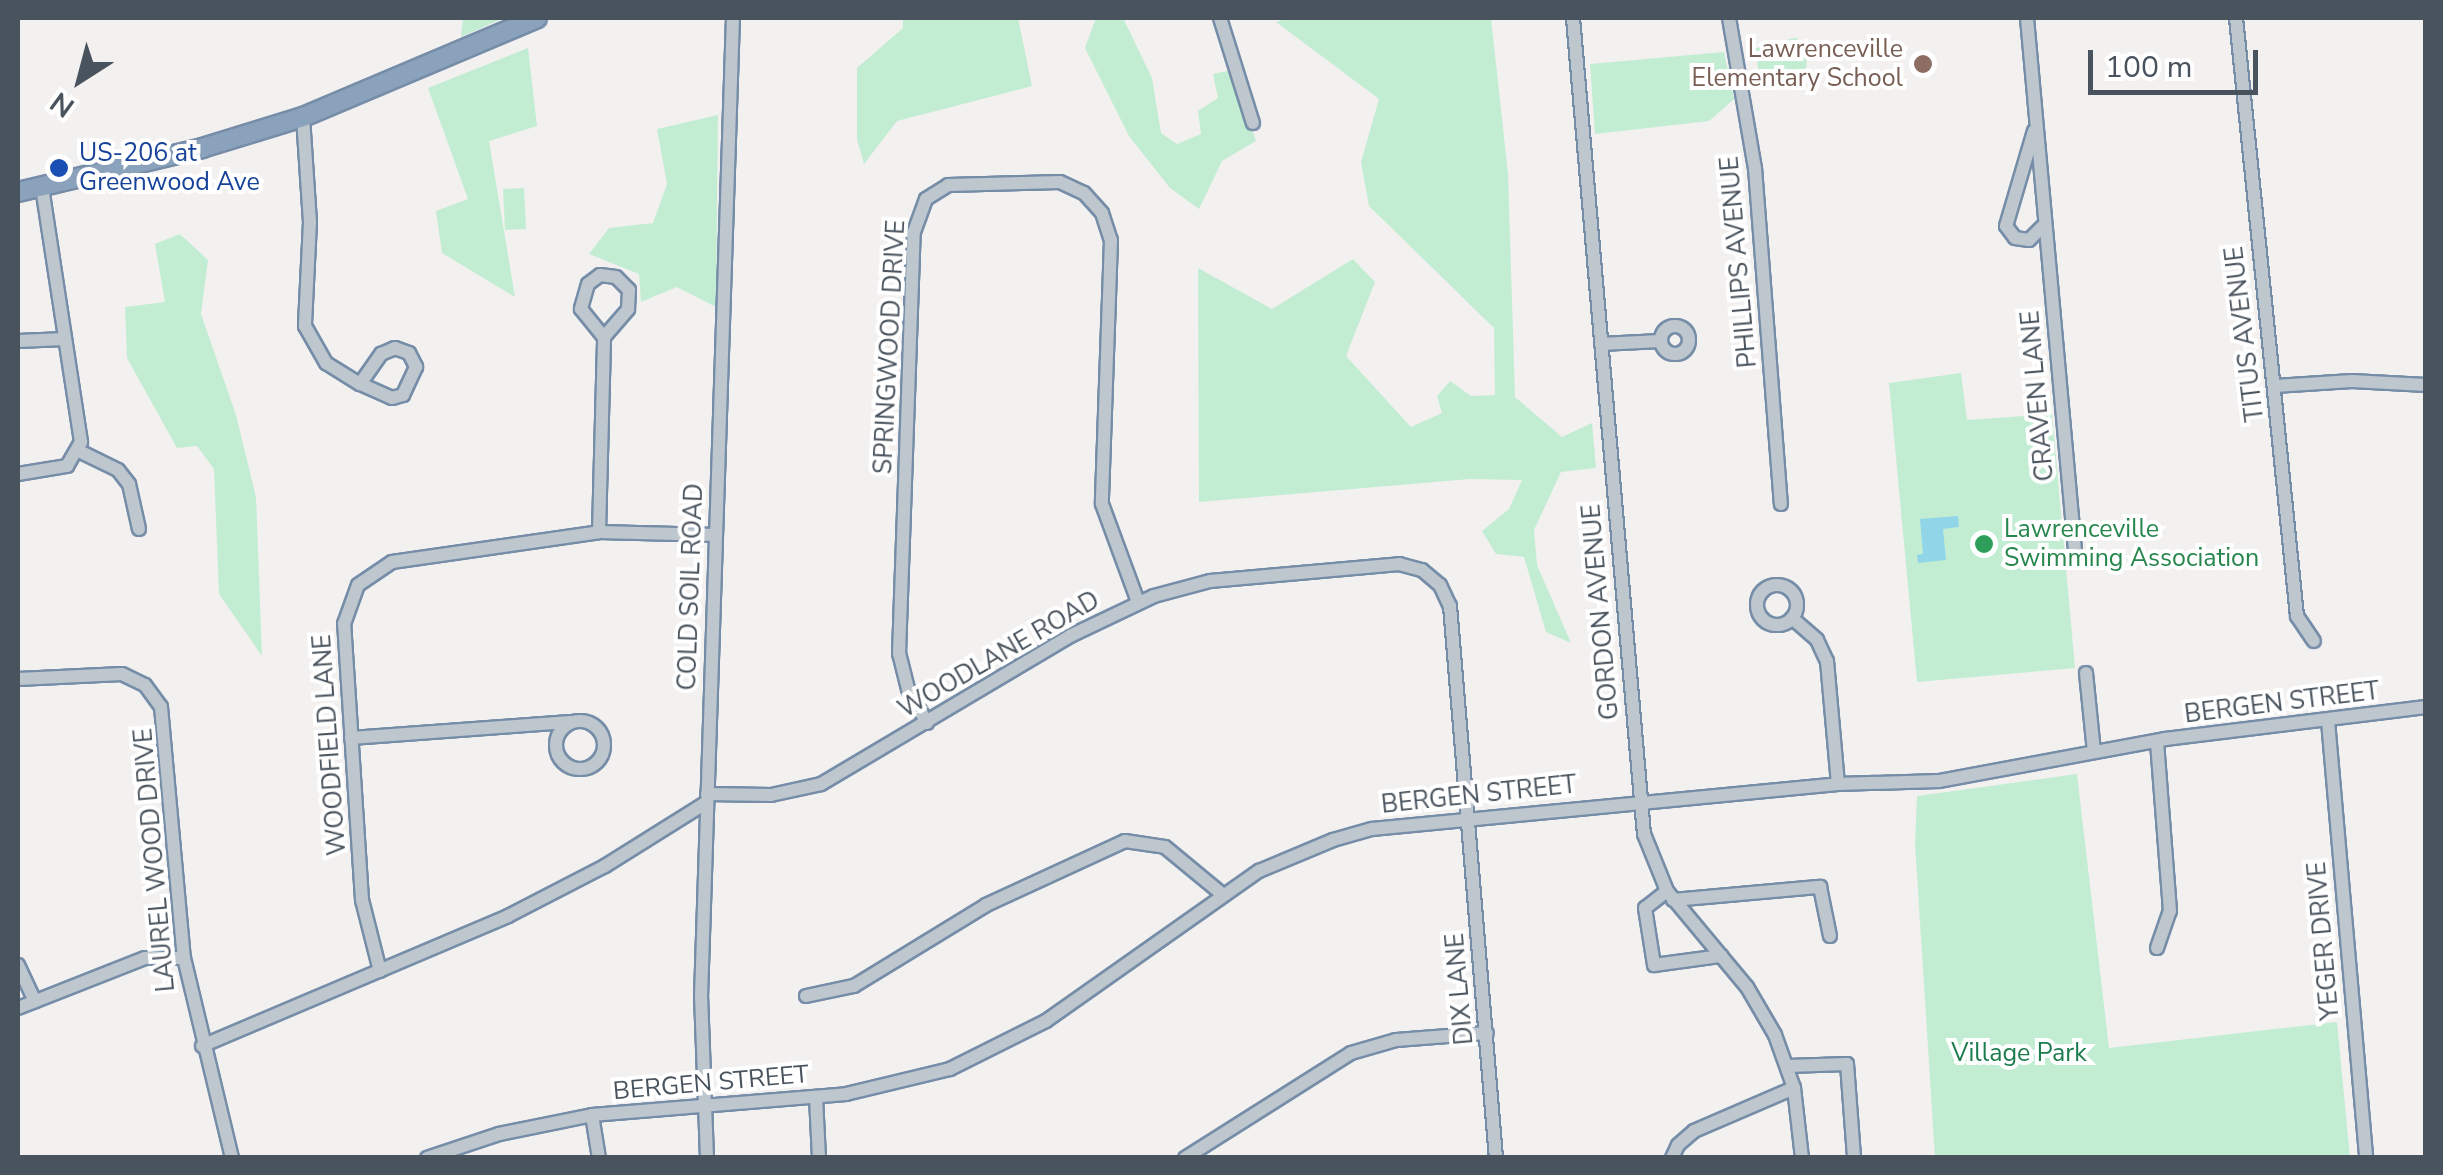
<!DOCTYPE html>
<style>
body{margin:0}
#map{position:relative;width:2443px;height:1175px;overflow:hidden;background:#f3f0f0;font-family:"Nunito Sans",sans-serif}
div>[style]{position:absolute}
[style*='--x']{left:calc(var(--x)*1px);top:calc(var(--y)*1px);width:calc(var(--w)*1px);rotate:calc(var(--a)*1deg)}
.green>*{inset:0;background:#c2edd3}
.water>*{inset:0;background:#91d5e8}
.roads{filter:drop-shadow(2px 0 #768da8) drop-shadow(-2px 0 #768da8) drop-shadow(0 2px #768da8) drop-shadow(0 -2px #768da8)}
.minor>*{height:12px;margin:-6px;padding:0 6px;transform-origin:6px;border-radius:6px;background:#bfc7ce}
.minor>.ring{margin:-6px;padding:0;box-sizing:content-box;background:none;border:12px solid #bfc7ce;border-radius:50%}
.highway>*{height:18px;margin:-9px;padding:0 9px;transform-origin:9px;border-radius:9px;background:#8ba2bc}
.dots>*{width:28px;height:28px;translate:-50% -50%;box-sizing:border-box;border:5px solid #fff;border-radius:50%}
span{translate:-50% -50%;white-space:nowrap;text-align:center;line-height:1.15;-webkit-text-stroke:8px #fff;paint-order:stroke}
.education-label{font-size:25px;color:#785e54}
.right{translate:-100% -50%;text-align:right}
.transit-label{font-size:25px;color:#164399}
.left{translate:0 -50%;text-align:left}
.street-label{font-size:25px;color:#49535d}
.leisure-label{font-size:25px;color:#27864d}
.park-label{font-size:25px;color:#1c7c4d}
.frame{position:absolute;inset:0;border:20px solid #49535d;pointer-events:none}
.north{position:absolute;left:30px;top:30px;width:100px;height:100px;-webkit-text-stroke:8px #fff;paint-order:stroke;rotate:216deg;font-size:28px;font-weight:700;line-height:40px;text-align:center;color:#49535d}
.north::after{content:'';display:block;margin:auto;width:35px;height:45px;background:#49535d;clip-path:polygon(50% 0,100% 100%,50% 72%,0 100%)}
.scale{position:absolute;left:2088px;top:50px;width:170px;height:45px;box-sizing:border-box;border:5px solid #49535d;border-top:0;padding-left:12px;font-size:30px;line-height:35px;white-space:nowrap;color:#49535d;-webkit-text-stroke:8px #fff;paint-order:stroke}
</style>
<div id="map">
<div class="green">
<div style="clip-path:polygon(463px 18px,504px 18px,461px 37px)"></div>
<div style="clip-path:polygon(903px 18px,1018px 18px,1032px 86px,897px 121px,864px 164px,857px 139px,857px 68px,903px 28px)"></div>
<div style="clip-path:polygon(1096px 18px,1123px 18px,1152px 78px,1161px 133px,1177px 144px,1201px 134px,1198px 111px,1218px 98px,1213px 74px,1232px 70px,1256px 141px,1222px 161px,1199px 209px,1170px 188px,1129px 136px,1085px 48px)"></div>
<div style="clip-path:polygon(1289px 18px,1491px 18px,1508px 174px,1515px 397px,1562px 437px,1592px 423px,1596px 468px,1561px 472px,1534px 530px,1537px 565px,1571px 643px,1546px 632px,1524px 557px,1496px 554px,1482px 531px,1509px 509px,1522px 480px,1470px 479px,1199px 502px,1198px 268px,1272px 309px,1353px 259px,1375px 282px,1346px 356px,1411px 427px,1442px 413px,1437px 396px,1450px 381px,1471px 396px,1495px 395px,1494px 328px,1369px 206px,1361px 162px,1379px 99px,1276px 22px)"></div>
<div style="clip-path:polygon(1797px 38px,1801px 48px,1807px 50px,1806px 71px,1772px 77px,1772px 82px,1761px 86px,1755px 48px,1786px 46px,1789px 39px)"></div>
<div style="clip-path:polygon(528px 48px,537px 126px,489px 141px,515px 297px,442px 253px,436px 211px,468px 199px,428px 88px)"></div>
<div style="clip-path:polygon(1724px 52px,1734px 99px,1709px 121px,1595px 134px,1590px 64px)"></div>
<div style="clip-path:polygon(718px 115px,716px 307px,677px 287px,641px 302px,639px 274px,589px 254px,609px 228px,653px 223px,667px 184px,657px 129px)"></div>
<div style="clip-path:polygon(524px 188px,526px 229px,505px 230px,503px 189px)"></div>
<div style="clip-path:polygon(180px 234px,208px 260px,201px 314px,236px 415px,256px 497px,262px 656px,219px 594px,214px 469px,197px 446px,177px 448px,127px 358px,125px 307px,165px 302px,155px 244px)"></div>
<div style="clip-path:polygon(1961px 373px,1967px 420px,2052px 414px,2075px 668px,1917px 682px,1889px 383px)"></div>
<div style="clip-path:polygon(2077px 774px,2109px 1048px,2337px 1022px,2350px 1157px,1935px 1157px,1915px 844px,1917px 796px)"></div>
</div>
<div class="water">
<div style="clip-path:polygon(1958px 516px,1959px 527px,1943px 529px,1946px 560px,1918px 563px,1917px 555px,1923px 554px,1920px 519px)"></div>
</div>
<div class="roads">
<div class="minor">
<div style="--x:1220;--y:18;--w:110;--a:72.6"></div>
<div style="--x:1573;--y:18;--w:819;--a:85.03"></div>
<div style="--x:1644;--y:834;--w:61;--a:68"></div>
<div style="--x:1667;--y:891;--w:125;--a:50.2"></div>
<div style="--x:1747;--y:987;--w:56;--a:59.7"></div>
<div style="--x:1775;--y:1035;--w:56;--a:70.3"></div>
<div style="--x:1794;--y:1088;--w:70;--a:83.5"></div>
<div style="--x:1729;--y:18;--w:152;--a:80.2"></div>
<div style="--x:1755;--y:168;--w:337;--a:85.6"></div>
<div style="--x:2027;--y:18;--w:546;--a:84.85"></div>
<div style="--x:2236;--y:18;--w:601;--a:84.18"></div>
<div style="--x:2297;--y:616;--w:30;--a:56"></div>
<div style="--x:303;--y:117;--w:105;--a:86.2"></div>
<div style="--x:310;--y:222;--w:104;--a:92.8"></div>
<div style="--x:305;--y:326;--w:43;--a:60.4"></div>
<div style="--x:326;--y:363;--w:40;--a:32"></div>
<div style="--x:2034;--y:131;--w:99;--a:106.4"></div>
<div style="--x:2006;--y:226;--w:15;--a:53"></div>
<div style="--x:2015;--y:238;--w:14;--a:8"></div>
<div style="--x:2029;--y:240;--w:21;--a:-45"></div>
<div class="ring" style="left:1661px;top:326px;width:16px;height:16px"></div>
<div style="--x:18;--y:341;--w:47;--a:-2.4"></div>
<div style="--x:1601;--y:344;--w:59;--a:-2.9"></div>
<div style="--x:395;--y:348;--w:15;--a:20"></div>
<div style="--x:409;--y:353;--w:16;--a:63"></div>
<div style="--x:416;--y:367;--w:31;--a:115"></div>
<div style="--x:403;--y:395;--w:11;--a:165"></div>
<div style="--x:392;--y:398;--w:35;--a:-156"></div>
<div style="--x:360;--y:384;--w:37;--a:-55"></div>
<div style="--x:381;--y:354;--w:15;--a:-23"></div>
<div style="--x:2275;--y:386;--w:77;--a:-3.7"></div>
<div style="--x:2352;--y:381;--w:74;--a:3.1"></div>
<div style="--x:79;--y:451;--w:43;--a:26"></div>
<div style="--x:118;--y:470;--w:18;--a:52"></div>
<div style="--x:129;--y:484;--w:46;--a:77.5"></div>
<div style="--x:18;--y:474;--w:50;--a:-9.3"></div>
<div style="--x:67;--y:466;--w:28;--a:-60"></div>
<div style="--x:81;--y:442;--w:258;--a:-98.7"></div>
<div style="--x:599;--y:532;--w:195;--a:-88.5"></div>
<div style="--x:604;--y:337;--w:37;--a:-49"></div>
<div style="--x:628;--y:309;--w:19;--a:-87"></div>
<div style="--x:629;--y:290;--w:18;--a:-135"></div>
<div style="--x:616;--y:277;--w:16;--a:-173"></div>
<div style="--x:600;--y:275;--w:15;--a:143"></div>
<div style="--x:588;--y:284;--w:26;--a:106"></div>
<div style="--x:581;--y:309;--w:36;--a:51"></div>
<div class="ring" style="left:1757px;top:585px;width:28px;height:28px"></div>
<div style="--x:1792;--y:618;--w:33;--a:41"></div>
<div style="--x:1817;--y:640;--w:23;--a:65"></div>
<div style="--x:1827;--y:661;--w:123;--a:84.9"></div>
<div style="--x:2086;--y:673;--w:79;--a:84.2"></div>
<div style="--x:18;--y:679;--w:104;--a:-2.8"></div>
<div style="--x:122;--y:674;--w:25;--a:26"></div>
<div style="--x:145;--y:685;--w:27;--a:54"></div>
<div style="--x:161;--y:707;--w:252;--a:84.8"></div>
<div style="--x:184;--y:958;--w:206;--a:76.5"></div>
<div class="ring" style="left:556px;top:721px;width:36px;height:36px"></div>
<div style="--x:2328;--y:721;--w:439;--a:85"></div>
<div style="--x:927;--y:723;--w:39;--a:-119"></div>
<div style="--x:908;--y:689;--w:36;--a:-104"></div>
<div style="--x:899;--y:654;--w:422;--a:-88"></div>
<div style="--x:914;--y:232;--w:35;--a:-70"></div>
<div style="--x:926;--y:199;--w:26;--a:-32"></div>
<div style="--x:948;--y:185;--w:112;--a:-1.5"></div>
<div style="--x:1060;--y:182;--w:26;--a:25"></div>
<div style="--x:1084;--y:193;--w:27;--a:48"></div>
<div style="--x:1102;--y:213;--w:28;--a:72"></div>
<div style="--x:1111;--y:240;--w:264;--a:92"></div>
<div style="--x:1102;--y:504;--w:104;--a:69.8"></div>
<div style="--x:351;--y:738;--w:220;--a:-4.2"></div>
<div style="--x:707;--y:794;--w:64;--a:0.9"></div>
<div style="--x:771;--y:795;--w:51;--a:-12.4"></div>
<div style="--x:821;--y:784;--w:290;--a:-30.7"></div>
<div style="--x:1070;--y:636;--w:93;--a:-25.5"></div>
<div style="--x:1154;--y:596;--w:58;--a:-15"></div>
<div style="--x:1210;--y:581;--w:190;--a:-5.1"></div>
<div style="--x:1399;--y:564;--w:24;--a:15"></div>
<div style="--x:1422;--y:570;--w:23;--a:40"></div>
<div style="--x:1440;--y:585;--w:23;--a:65"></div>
<div style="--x:1450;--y:606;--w:554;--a:85.24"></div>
<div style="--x:1667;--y:891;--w:28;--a:142"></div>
<div style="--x:1645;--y:908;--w:58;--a:81"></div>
<div style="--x:1654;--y:965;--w:68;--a:-7.7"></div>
<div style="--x:1673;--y:900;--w:148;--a:-5.1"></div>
<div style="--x:1820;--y:887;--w:50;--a:78.5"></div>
<div style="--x:2157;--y:948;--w:39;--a:-71"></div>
<div style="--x:2170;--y:911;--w:170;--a:-94.4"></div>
<div style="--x:18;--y:965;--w:40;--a:65"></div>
<div style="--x:380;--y:971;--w:73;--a:-104.2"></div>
<div style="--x:362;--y:900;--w:277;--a:-93.7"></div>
<div style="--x:344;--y:624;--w:41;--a:-70.3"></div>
<div style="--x:358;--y:585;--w:41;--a:-34.1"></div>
<div style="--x:392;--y:562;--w:209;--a:-8.2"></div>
<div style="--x:599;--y:532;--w:117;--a:1.5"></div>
<div style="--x:806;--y:996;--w:49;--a:-11.8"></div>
<div style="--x:854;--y:986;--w:155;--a:-31.5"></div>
<div style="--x:986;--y:905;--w:153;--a:-24.7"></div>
<div style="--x:1125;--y:841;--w:40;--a:8.5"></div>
<div style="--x:1165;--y:847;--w:74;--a:39.5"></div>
<div style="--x:18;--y:1008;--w:136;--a:-21.5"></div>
<div style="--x:145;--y:958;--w:39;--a:0"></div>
<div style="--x:202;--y:1046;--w:332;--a:-23"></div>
<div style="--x:508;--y:916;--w:109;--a:-27.3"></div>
<div style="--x:605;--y:866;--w:120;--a:-32.1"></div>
<div style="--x:1788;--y:1066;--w:59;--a:-1.9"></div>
<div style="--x:1847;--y:1064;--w:94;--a:85.7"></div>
<div style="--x:816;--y:1097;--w:61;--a:87.2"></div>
<div style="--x:592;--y:1115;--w:44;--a:80.8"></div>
<div style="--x:427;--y:1158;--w:76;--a:-18.4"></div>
<div style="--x:499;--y:1134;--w:95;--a:-11.5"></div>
<div style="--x:592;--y:1115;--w:255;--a:-4.7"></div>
<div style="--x:846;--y:1094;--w:107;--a:-13.5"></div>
<div style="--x:950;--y:1069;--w:107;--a:-26.6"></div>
<div style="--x:1046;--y:1021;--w:261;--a:-35.2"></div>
<div style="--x:1259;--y:871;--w:80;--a:-22.7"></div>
<div style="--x:1333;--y:840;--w:41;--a:-15.8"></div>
<div style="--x:1372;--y:829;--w:468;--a:-5.5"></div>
<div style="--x:1838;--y:784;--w:101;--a:-1.7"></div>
<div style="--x:1939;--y:781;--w:230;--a:-10.5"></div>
<div style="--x:2165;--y:739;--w:263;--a:-7"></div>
<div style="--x:707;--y:1158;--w:161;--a:-92.1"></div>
<div style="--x:701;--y:997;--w:980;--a:-88.13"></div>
<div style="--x:1185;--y:1158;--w:196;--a:-32.3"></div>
<div style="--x:1351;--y:1053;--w:47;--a:-16.1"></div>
<div style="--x:1396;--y:1040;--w:91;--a:-4.4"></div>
<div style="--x:1672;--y:1158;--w:14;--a:-65"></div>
<div style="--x:1678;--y:1145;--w:21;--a:-41"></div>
<div style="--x:1694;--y:1131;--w:109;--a:-23.3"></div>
</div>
<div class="highway">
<div style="--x:18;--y:192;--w:189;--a:-13.4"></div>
<div style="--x:202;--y:148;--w:106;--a:-17.1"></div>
<div style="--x:303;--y:117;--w:254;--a:-22.9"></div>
</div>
</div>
<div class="dots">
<div style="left:1923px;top:64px;background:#8d6e63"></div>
<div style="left:59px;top:168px;background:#1a4fb4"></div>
<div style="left:1984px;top:544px;background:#2e9e5b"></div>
</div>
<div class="education-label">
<span class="right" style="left:1903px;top:64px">Lawrenceville<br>Elementary School</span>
</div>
<div class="transit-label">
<span class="left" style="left:79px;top:168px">US-206 at<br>Greenwood Ave</span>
</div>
<div class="street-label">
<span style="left:1739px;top:262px;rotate:-95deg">PHILLIPS AVENUE</span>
<span style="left:2245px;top:334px;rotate:-97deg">TITUS AVENUE</span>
<span style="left:890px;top:347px;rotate:-87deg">SPRINGWOOD DRIVE</span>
<span style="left:2038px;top:396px;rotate:-95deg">CRAVEN LANE</span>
<span style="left:691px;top:587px;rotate:-88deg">COLD SOIL ROAD</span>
<span style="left:1601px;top:612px;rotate:-95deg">GORDON AVENUE</span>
<span style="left:999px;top:655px;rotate:-30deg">WOODLANE ROAD</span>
<span style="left:2282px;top:703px;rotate:-7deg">BERGEN STREET</span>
<span style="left:330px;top:745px;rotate:-94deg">WOODFIELD LANE</span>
<span style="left:1479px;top:795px;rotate:-6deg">BERGEN STREET</span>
<span style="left:155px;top:860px;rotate:-95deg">LAUREL WOOD DRIVE</span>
<span style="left:2324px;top:941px;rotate:-95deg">YEGER DRIVE</span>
<span style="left:1460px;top:989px;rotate:-95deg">DIX LANE</span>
<span style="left:711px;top:1083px;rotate:-5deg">BERGEN STREET</span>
</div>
<div class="leisure-label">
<span class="left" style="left:2004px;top:544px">Lawrenceville<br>Swimming Association</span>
</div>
<div class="park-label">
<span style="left:2019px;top:1053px">Village Park</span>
</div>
<div class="frame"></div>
<div class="north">N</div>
<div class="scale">100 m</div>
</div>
